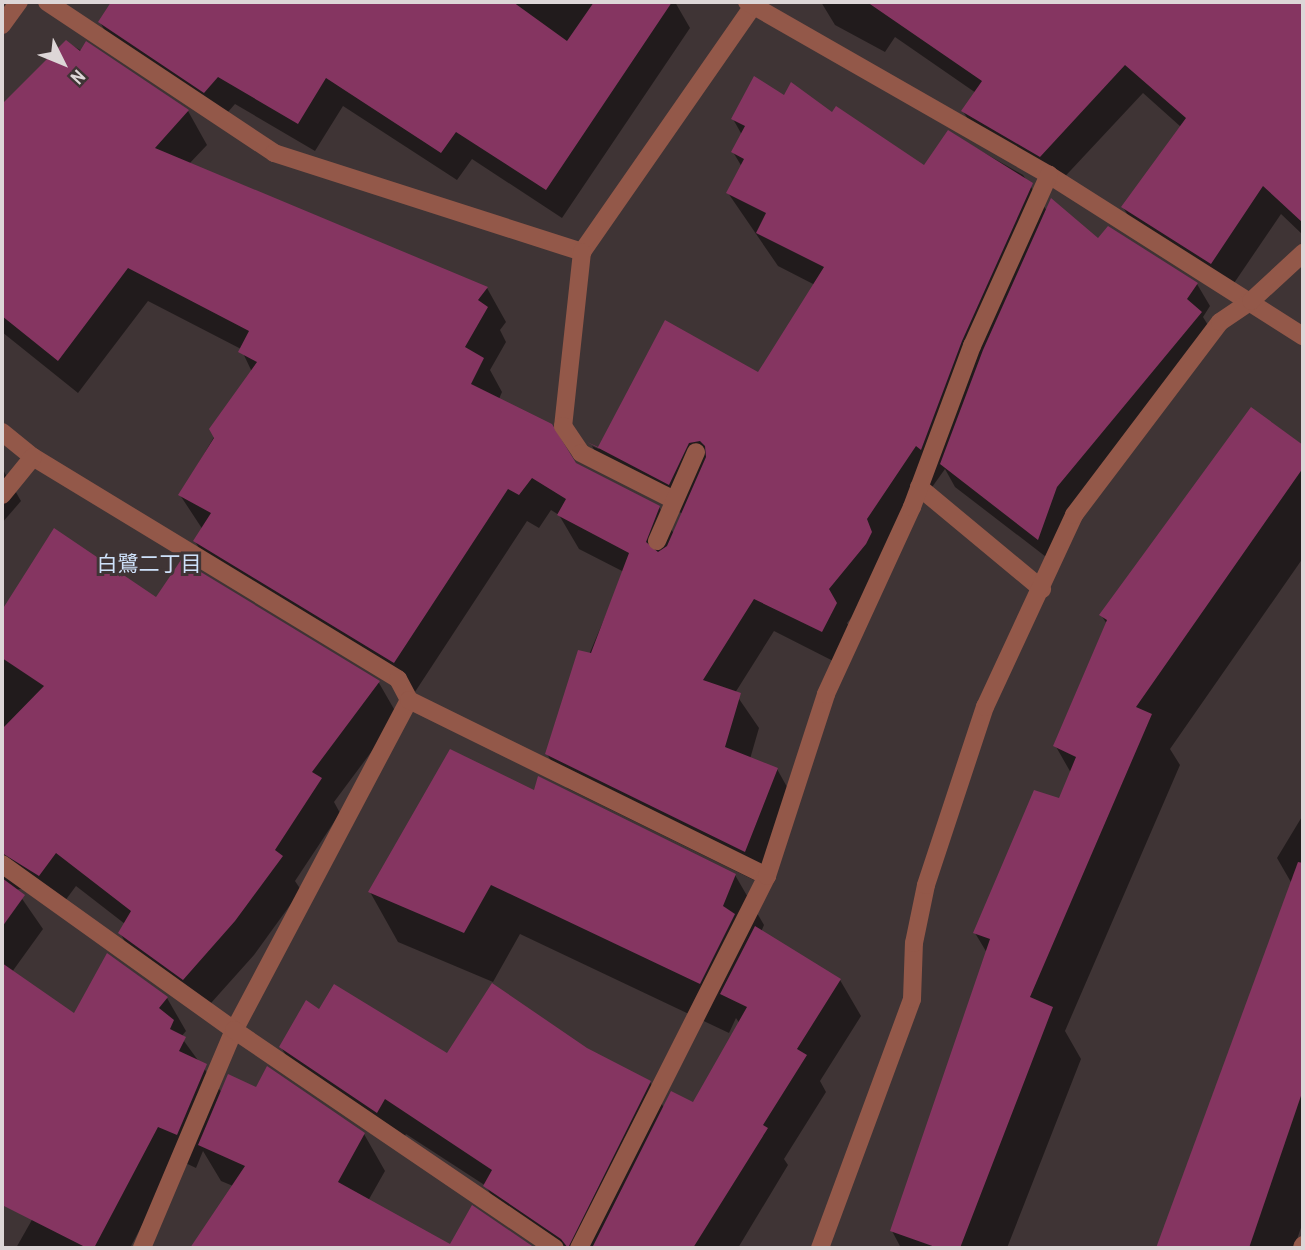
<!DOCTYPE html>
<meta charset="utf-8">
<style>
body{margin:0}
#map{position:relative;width:1305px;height:1250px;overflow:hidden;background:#3f3435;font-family:"Archivo Narrow","Noto Sans JP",sans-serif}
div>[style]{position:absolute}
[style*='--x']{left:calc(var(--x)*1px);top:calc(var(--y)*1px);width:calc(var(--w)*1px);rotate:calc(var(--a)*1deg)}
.shadow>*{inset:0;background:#0007}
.building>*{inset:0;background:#853561}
.minor>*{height:18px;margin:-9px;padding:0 9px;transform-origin:9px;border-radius:9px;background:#935849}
span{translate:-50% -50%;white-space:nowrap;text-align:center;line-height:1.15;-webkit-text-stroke:6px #3f3435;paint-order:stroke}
.neighbourhood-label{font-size:21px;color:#cee1fa}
.frame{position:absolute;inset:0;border:4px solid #ddd6d7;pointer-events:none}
.north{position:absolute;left:28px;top:28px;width:70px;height:70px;-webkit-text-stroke:5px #3f3435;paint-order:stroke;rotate:133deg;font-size:19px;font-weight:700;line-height:28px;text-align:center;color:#ddd6d7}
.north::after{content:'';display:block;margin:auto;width:24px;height:32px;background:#ddd6d7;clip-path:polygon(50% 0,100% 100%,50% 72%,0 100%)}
</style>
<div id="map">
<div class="shadow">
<div style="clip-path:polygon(113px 2px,675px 2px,690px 28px,562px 218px,472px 159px,457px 180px,343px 106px,315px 151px,235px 104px,221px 120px,116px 51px,100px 22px)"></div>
<div style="clip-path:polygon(821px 2px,1289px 2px,1303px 13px,1303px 235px,1281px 214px,1228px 292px,1140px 236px,1123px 207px,1181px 127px,1143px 93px,1057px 185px,980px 140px,963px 111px,976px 93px,895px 37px,885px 52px,835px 25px)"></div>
<div style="clip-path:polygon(66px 42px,188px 111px,207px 145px,189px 164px,487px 288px,506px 322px,500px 330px,506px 342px,490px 370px,502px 392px,499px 399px,575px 464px,659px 507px,674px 534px,683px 514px,608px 475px,592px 446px,599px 449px,666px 322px,759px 374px,815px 285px,778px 266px,728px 193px,742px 167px,733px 152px,742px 135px,733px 119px,784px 98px,832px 114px,924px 167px,948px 132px,1023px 175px,1047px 211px,1099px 241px,1197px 284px,1210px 306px,1203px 317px,1214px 335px,1050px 560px,955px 487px,945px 469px,885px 553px,884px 578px,847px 623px,855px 637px,841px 665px,774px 631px,735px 693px,759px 728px,750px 759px,777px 769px,796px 803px,764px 885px,567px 788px,547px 754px,624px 572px,579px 549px,559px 515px,551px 510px,539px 528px,527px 521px,413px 695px,214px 575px,195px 541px,203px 530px,180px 495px,252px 372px,241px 349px,148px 301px,78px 393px,2px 332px,2px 106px)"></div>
<div style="clip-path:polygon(1252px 409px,1303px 447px,1303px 558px,1170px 749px,1180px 765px,1065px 1031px,1081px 1059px,1007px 1248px,901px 1248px,892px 1231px,987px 953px,975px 933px,1060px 800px,1071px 773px,1055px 745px,1107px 624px,1101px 615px)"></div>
<div style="clip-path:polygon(2px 468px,21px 501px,2px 523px)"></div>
<div style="clip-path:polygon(55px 531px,157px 599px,379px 683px,398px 716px,334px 802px,340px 813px,295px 881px,301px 890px,254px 955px,203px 1012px,140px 967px,120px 933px,125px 924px,76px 886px,59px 909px,28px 887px,16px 890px,43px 929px,12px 972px,74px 1016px,167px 998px,186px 1031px,181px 1037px,222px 1093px,364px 1134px,385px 1171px,368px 1201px,451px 1246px,473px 1208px,532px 1248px,192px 1248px,233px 1186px,221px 1181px,203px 1151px,196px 1168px,177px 1159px,130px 1248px,16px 1248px,33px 1218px,2px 1198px,2px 613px)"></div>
<div style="clip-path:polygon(535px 793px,735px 875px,764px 925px,761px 932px,840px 980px,861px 1016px,820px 1081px,826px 1092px,784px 1159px,788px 1165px,738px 1248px,545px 1248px,506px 1222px,486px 1186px,406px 1134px,398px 1148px,302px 1083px,281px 1047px,320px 1012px,447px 1055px,586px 1050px,650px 1082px,664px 1108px,694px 1105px,740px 1024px,736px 1018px,729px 1033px,520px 934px,493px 982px,398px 942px,370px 892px)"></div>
<div style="clip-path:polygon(1303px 815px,1303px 1222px,1294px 1248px,1158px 1248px,1292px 884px,1277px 858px)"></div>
</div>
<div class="building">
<div style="clip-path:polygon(111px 2px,513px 2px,567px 41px,594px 2px,672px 2px,546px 190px,456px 132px,441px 153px,326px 78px,298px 124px,218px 77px,204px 93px,98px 22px)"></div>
<div style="clip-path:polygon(867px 2px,1303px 2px,1303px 223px,1263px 186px,1211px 264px,1121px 207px,1186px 118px,1125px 65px,1040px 157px,961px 111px,982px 81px)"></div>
<div style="clip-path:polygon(66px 40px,80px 51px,86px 41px,189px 110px,155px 148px,488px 287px,478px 300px,488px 307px,465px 347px,484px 358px,471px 384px,552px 424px,576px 463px,660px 506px,646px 542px,658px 552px,667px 546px,706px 457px,705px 446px,700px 441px,689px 443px,669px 485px,587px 442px,598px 447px,665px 320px,758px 372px,824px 267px,756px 233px,766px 213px,726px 193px,744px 159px,731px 152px,745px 126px,731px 119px,754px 76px,784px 95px,791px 82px,832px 112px,836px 106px,924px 165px,948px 130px,1033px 183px,962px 341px,921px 450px,916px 446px,867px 519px,872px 532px,866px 544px,829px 589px,837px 603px,822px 632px,754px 599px,703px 680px,741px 693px,725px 747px,778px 768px,745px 852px,545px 754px,578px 650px,591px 653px,629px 553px,557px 515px,566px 499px,532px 478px,519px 495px,508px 489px,394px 663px,193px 541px,211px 513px,178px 495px,214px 438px,209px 429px,257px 362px,238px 352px,249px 331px,128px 268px,58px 361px,2px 316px,2px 104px)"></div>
<div style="clip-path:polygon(1051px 198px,1098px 238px,1108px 226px,1198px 283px,1187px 299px,1202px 312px,1057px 487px,1038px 540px,940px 464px,983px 350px)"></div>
<div style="clip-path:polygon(1251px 407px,1303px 445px,1303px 468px,1136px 707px,1152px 714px,1030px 997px,1053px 1007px,960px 1248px,938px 1248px,890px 1231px,990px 939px,973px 933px,1034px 790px,1059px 798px,1076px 757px,1053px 746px,1107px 620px,1099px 615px)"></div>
<div style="clip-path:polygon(54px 528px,156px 597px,181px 560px,380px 681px,312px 772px,322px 778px,275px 850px,283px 856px,235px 921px,183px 980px,118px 933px,131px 911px,56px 853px,39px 876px,2px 853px,2px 729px,44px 686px,2px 658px,2px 610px)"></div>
<div style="clip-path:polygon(450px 749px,534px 790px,538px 776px,736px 874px,723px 906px,735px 914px,700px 984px,491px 885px,464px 933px,368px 892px)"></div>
<div style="clip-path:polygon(1298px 862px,1303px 863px,1303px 1090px,1249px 1248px,1156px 1248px)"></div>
<div style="clip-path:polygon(2px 878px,25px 895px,2px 927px)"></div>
<div style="clip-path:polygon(755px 926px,841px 979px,797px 1049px,807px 1055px,763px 1125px,768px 1128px,693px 1248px,592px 1248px,671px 1091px,693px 1102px,747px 1007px,720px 994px)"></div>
<div style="clip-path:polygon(107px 953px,168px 997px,159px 1008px,174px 1020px,170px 1029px,186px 1037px,179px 1051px,207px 1064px,177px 1135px,158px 1127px,94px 1248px,87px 1248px,2px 1205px,2px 963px,74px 1013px)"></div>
<div style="clip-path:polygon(492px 983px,587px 1048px,651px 1081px,568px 1248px,561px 1239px,483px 1186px,492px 1170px,385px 1099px,377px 1113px,279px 1047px,306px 1000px,319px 1009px,334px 984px,447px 1053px)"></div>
<div style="clip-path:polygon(267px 1066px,365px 1133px,338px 1182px,450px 1244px,472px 1205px,535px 1248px,190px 1248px,245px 1166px,198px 1145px,228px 1074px,256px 1087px)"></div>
</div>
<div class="minor">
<div style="--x:47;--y:2;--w:273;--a:33.6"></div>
<div style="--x:274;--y:153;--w:324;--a:17.8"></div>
<div style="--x:582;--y:252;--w:305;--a:-55.2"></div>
<div style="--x:747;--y:2;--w:348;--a:29.8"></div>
<div style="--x:1049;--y:175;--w:301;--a:32.4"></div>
<div style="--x:2;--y:25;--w:29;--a:-54"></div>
<div style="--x:582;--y:252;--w:175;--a:96.2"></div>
<div style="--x:563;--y:426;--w:32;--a:56"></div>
<div style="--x:581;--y:453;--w:104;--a:26.8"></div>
<div style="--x:2;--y:432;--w:40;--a:39"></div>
<div style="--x:33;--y:457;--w:427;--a:31.3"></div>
<div style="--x:398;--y:679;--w:24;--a:62"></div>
<div style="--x:409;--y:700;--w:374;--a:117.9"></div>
<div style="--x:234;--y:1030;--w:237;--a:112.9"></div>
<div style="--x:919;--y:487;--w:160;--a:39.7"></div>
<div style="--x:2;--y:495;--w:49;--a:-50.8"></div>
<div style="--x:657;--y:541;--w:97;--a:-66.3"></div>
<div style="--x:409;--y:700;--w:399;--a:26.2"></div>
<div style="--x:2;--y:864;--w:285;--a:35.6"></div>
<div style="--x:234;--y:1030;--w:388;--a:34.2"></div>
<div style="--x:579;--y:1248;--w:417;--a:-63.2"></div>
<div style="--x:767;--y:876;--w:191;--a:-72"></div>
<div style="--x:826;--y:694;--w:206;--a:-65.3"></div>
<div style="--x:912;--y:507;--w:172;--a:-69.6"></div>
<div style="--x:972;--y:346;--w:188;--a:-65.8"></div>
<div style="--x:820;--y:1248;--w:265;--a:-69.7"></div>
<div style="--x:912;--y:999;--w:56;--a:-88"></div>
<div style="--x:914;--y:943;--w:59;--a:-78.3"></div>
<div style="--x:926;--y:885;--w:188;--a:-71.7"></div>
<div style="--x:985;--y:707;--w:212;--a:-65.1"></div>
<div style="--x:1074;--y:515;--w:242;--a:-52.9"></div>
<div style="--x:1220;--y:322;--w:37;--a:-34"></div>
<div style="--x:1251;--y:301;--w:71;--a:-42.7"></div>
<div style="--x:1302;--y:1248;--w:3;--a:-72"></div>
</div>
<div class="neighbourhood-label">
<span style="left:149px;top:564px">白鷺二丁目</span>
</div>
<div class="frame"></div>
<div class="north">N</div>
</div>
